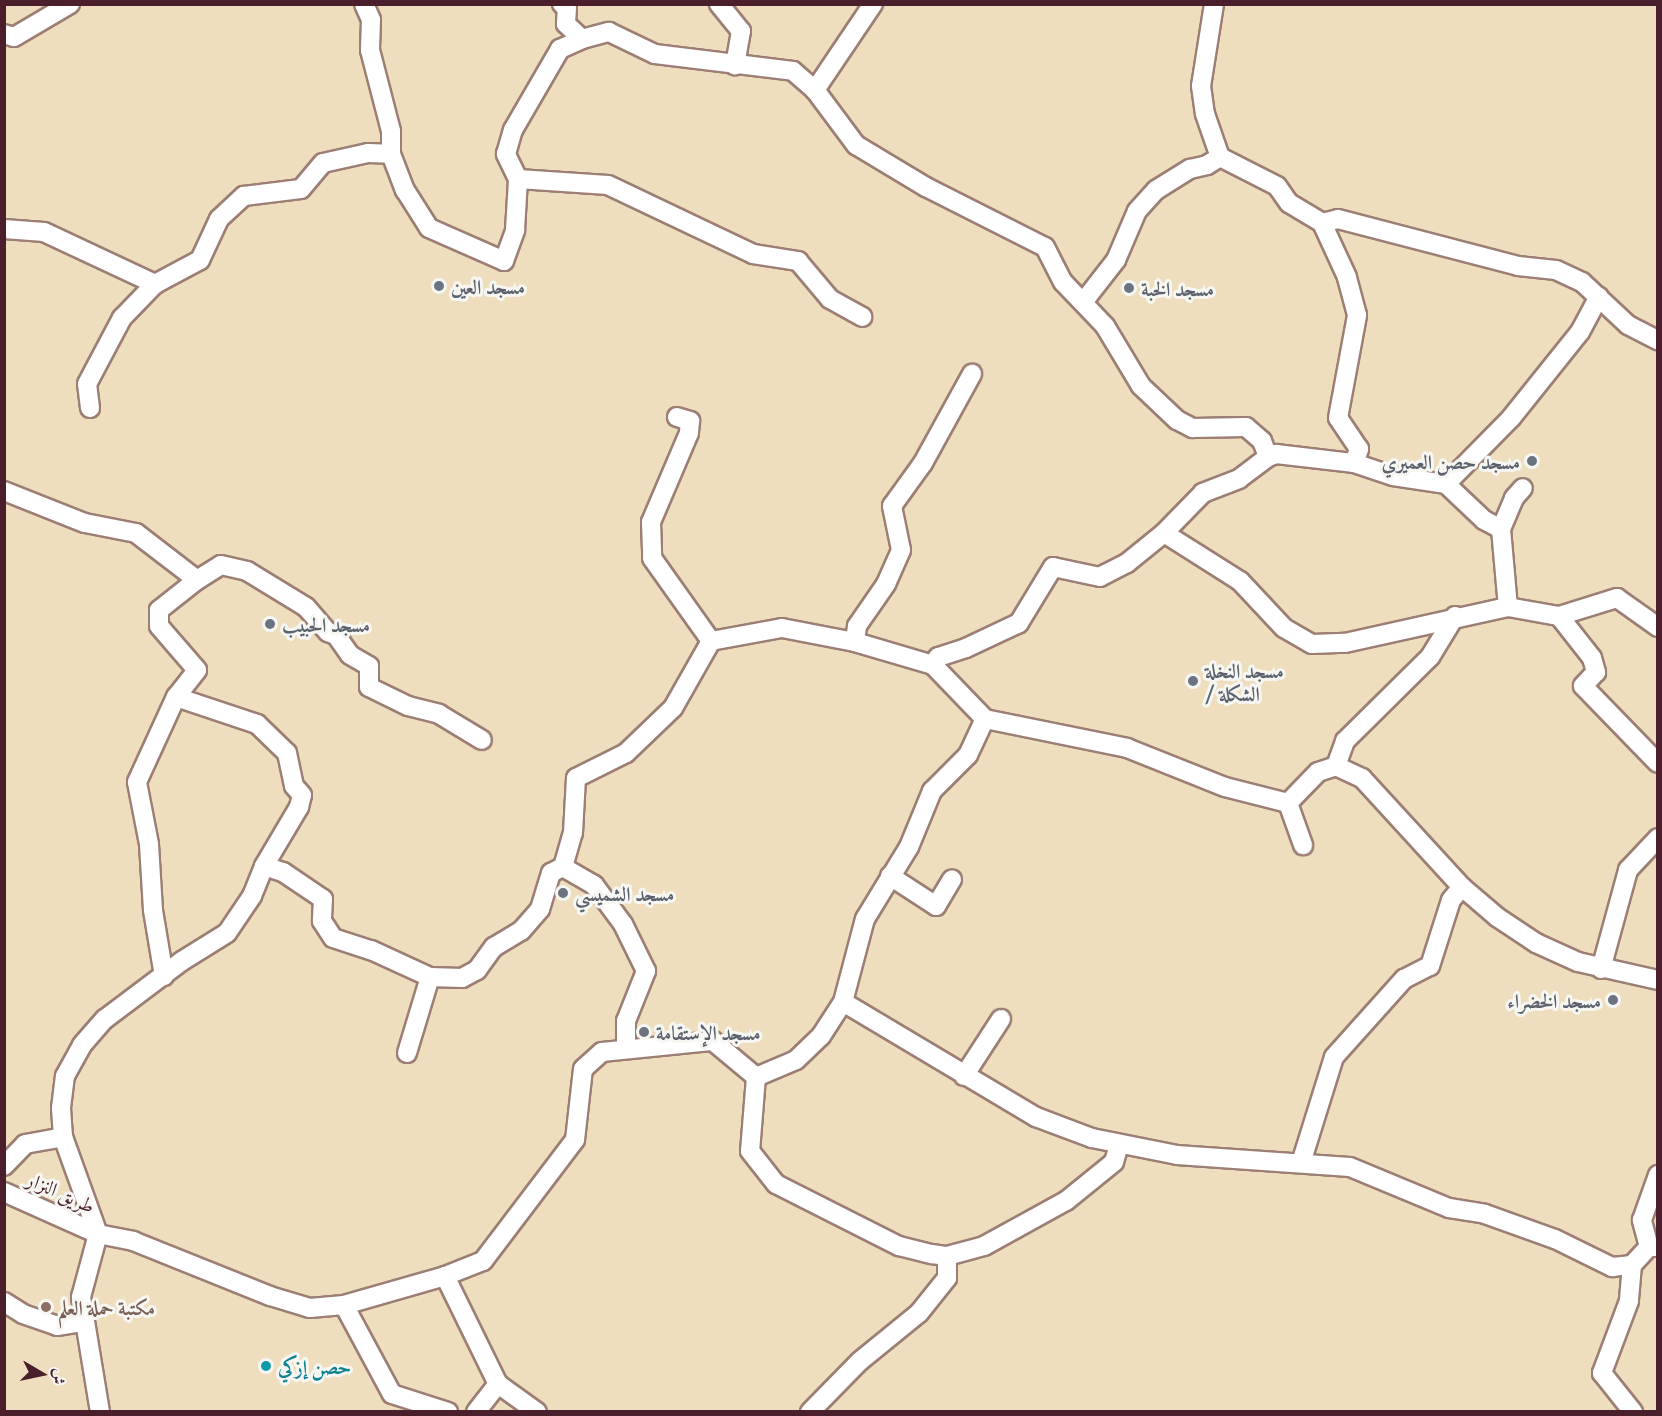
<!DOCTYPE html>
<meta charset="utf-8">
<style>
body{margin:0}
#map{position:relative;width:1662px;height:1416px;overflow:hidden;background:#eedebd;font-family:"Gentium Book Plus",Amiri,serif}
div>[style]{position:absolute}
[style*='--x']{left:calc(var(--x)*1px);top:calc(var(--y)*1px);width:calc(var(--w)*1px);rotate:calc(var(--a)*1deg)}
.roads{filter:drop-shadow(2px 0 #9c7e74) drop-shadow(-2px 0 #9c7e74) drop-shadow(0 2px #9c7e74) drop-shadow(0 -2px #9c7e74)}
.minor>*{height:18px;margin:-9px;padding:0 9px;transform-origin:9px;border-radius:9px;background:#fff}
.dots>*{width:16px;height:16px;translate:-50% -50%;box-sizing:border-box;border:3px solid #f6f6f2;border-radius:50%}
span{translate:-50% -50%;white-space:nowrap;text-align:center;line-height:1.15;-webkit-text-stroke:6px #f6f6f2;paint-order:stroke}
.worship-label{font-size:20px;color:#5b616d;font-weight:700}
.left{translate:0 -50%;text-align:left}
.right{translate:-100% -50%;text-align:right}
.street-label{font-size:20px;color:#4a1f2b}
.education-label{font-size:20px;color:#785e54;font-weight:700}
.culture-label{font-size:20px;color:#0d838f;font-weight:700}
.frame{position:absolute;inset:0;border:6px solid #4a1f2b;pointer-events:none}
.north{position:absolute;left:12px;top:1344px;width:60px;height:60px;-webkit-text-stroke:4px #f6f6f2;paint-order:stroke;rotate:99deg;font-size:16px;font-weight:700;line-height:24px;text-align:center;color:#4a1f2b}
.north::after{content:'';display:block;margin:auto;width:21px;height:27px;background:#4a1f2b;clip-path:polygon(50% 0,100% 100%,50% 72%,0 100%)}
</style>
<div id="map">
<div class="roads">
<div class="minor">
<div style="--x:364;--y:4;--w:17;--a:66"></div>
<div style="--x:371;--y:20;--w:30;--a:92"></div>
<div style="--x:370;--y:50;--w:84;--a:75.5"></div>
<div style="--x:391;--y:131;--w:23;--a:90"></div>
<div style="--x:391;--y:154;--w:39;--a:69"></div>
<div style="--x:405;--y:190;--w:45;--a:57.7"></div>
<div style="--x:429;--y:228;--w:82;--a:23.7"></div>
<div style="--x:504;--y:261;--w:33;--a:-70"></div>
<div style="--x:515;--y:230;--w:51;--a:-86.6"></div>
<div style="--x:518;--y:179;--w:90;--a:3.8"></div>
<div style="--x:608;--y:185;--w:161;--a:25.4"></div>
<div style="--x:753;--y:254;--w:46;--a:8.8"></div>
<div style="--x:798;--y:261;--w:50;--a:49.9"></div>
<div style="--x:830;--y:299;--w:37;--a:29"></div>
<div style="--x:562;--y:4;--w:6;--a:39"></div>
<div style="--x:567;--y:8;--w:16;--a:94"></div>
<div style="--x:566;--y:24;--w:22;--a:43"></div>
<div style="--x:719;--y:4;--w:35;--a:51"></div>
<div style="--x:741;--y:31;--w:35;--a:100"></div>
<div style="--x:1214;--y:4;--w:83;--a:99"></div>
<div style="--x:1201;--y:86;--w:28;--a:82"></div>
<div style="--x:1205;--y:114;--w:46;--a:70.8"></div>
<div style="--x:1220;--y:157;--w:64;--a:27"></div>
<div style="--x:1277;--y:186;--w:21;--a:55"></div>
<div style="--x:1289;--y:203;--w:39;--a:31"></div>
<div style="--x:1322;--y:223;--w:16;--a:-14"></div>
<div style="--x:1338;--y:219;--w:186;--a:14.6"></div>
<div style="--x:1518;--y:266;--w:38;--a:6"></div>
<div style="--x:1556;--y:270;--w:29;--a:25"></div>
<div style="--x:1582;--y:282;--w:63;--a:43.1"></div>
<div style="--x:1628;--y:325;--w:34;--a:27"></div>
<div style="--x:4;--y:34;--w:10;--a:17"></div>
<div style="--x:14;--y:37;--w:65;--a:-30.5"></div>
<div style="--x:815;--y:90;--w:104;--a:-56"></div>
<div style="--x:518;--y:179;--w:28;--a:-116"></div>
<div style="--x:506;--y:154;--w:25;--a:-74"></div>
<div style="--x:513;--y:130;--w:94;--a:-59.9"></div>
<div style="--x:560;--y:49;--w:24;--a:-24"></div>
<div style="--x:582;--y:39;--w:28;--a:-15"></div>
<div style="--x:609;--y:32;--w:51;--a:25.6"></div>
<div style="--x:655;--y:54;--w:139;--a:7"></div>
<div style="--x:793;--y:71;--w:29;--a:41"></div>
<div style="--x:815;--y:90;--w:69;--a:53.3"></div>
<div style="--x:856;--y:145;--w:82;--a:31"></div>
<div style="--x:926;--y:187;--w:133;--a:26.8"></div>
<div style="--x:1045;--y:247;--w:39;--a:63"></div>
<div style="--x:1063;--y:282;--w:61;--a:46.3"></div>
<div style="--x:1105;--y:326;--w:70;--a:59"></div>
<div style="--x:1141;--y:386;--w:50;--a:43.4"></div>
<div style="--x:1177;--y:420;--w:18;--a:27"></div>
<div style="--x:1193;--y:428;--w:53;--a:-1.1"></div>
<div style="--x:1246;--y:427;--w:21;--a:41"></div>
<div style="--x:1262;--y:441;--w:17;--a:69"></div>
<div style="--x:1268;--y:457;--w:36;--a:143"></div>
<div style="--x:1239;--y:479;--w:39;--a:159"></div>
<div style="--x:1203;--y:493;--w:56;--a:134.3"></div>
<div style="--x:1164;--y:533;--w:48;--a:141"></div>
<div style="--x:1127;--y:563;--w:30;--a:153"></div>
<div style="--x:1100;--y:577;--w:48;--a:-168"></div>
<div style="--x:1053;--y:567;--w:66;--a:121.3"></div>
<div style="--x:1019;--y:623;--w:59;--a:154.7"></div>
<div style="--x:966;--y:648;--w:29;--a:162"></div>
<div style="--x:938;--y:657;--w:9;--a:122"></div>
<div style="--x:4;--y:229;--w:40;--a:4.3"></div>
<div style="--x:44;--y:232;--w:123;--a:25.1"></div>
<div style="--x:155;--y:284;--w:51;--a:-28.1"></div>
<div style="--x:200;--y:260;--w:45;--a:-65.1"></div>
<div style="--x:219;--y:219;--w:34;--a:-43"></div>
<div style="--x:244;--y:196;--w:57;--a:-7"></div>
<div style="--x:301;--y:189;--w:34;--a:-50"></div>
<div style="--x:323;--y:163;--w:46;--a:-12.5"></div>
<div style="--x:368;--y:153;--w:23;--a:2"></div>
<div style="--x:1084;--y:301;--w:52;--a:-52"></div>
<div style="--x:1116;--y:260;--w:53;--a:-66.8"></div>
<div style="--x:1137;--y:211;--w:28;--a:-48"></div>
<div style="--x:1156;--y:190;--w:40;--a:-32"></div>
<div style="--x:1190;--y:169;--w:17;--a:-13"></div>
<div style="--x:1207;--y:165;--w:15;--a:-32"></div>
<div style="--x:90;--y:408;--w:24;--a:-97"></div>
<div style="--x:87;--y:384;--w:75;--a:-62.1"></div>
<div style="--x:122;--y:318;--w:47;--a:-45.9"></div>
<div style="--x:677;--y:417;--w:14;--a:17"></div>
<div style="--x:690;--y:421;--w:12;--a:95"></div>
<div style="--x:689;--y:433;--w:97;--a:113.1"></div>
<div style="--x:651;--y:522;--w:36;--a:88"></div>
<div style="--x:652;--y:558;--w:102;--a:54.6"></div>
<div style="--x:1268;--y:457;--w:9;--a:-21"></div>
<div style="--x:1276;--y:454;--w:79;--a:6.6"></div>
<div style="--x:1354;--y:463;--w:15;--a:-70"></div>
<div style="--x:1359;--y:449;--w:37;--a:-124"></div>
<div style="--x:1338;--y:418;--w:105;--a:-79.5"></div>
<div style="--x:1357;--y:315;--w:39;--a:-105"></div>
<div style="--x:1347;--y:277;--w:60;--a:-114.8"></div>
<div style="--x:1354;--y:463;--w:41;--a:18.4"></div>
<div style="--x:1393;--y:476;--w:54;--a:8.6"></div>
<div style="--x:1446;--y:484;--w:93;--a:-45.4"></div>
<div style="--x:1511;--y:418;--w:110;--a:-51.3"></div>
<div style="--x:1580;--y:332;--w:40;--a:-62"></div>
<div style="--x:1446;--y:484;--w:52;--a:43.5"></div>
<div style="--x:1484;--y:520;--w:19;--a:28"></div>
<div style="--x:1501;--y:529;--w:78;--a:84.9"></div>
<div style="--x:4;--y:491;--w:87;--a:21.6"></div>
<div style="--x:85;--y:523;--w:52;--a:11.1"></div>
<div style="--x:136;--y:533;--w:77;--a:37.6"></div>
<div style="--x:197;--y:580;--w:28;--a:-32"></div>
<div style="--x:221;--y:565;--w:27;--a:13"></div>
<div style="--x:247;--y:571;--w:69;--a:31.4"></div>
<div style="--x:306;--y:607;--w:33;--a:49"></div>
<div style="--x:328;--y:632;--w:9;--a:21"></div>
<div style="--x:336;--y:635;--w:24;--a:55"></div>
<div style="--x:350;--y:655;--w:22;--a:30"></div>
<div style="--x:369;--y:666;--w:21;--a:90"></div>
<div style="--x:369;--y:687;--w:43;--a:26"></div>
<div style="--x:408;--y:706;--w:32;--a:14"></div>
<div style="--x:439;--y:714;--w:50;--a:31.2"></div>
<div style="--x:1501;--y:529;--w:34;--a:-67"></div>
<div style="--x:1514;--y:498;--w:13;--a:-48"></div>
<div style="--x:1164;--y:533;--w:90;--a:32.3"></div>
<div style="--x:1240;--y:581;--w:64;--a:46.9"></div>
<div style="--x:1284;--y:628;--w:32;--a:30"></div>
<div style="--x:1312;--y:644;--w:33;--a:-2"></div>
<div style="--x:1345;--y:643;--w:167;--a:-12.5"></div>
<div style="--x:1508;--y:607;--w:52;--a:10"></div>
<div style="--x:1559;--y:616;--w:61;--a:-17.2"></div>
<div style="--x:1617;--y:598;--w:50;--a:35.3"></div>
<div style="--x:1559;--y:616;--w:53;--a:51.8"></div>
<div style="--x:1592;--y:658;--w:15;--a:74"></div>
<div style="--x:1596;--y:672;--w:19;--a:133"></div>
<div style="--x:1583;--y:686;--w:107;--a:45.8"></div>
<div style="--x:855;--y:642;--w:16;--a:-83"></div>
<div style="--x:857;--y:626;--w:51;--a:-55.4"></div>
<div style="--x:886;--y:584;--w:37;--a:-66"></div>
<div style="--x:901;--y:550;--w:45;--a:-101.6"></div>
<div style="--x:892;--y:506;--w:53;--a:-54.2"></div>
<div style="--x:923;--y:463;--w:102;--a:-61.2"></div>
<div style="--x:1336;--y:766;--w:27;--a:-70"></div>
<div style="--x:1345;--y:741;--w:120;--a:-44.7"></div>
<div style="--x:1430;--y:657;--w:48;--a:-58.6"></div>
<div style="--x:1288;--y:803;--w:45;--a:70.3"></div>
<div style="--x:264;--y:866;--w:20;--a:18"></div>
<div style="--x:283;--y:872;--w:48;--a:34"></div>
<div style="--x:323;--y:899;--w:22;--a:93"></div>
<div style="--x:322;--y:921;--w:20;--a:57"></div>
<div style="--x:333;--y:938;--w:40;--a:18"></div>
<div style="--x:371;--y:950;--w:65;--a:24.6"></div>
<div style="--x:890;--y:876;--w:55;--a:33.1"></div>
<div style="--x:936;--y:906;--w:31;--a:-59"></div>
<div style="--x:1601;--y:969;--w:103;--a:-74.7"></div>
<div style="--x:1628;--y:870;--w:44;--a:-46.8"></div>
<div style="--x:164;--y:976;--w:67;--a:-99.5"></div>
<div style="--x:153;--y:910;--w:66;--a:-93.5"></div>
<div style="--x:149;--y:844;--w:63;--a:-101"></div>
<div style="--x:137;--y:782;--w:94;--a:-65.4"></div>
<div style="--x:176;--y:697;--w:34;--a:-52"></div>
<div style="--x:197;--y:670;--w:58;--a:-130.8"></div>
<div style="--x:159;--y:626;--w:16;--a:-90"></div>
<div style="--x:159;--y:610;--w:48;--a:-38.3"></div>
<div style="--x:843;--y:1002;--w:86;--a:-75.2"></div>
<div style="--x:865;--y:919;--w:84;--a:-58.6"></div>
<div style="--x:909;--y:847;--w:61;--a:-67.7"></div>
<div style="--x:932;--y:791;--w:51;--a:-45"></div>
<div style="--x:968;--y:755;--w:40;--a:-65"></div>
<div style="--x:985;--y:719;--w:145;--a:11.5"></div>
<div style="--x:1127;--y:748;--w:105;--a:21.7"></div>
<div style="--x:1225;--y:787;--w:65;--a:14.3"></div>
<div style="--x:1288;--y:803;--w:43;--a:-45.9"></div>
<div style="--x:1318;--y:772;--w:19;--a:-18"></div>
<div style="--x:1336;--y:766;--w:29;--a:25"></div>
<div style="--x:1362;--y:778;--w:148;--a:47.5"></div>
<div style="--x:1462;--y:887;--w:46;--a:40.6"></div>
<div style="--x:1497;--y:917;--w:47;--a:33.7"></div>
<div style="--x:1536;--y:943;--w:46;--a:24.3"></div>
<div style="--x:1578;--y:962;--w:82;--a:12.7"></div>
<div style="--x:626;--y:1048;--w:27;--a:-90"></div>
<div style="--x:626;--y:1021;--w:54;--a:-68.2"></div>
<div style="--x:646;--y:971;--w:52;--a:-116.1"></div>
<div style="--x:623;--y:924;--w:49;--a:-126.6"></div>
<div style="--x:594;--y:885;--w:36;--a:-150"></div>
<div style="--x:563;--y:867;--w:35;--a:-74"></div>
<div style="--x:573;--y:833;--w:55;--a:-86.9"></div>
<div style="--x:576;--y:778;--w:56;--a:-26.6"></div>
<div style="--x:626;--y:753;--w:65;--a:-43.8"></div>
<div style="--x:673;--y:708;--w:77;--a:-60.4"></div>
<div style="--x:711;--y:641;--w:72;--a:-10.4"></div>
<div style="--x:782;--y:628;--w:74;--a:10.9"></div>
<div style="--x:855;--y:642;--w:81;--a:16.4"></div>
<div style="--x:933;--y:665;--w:75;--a:46.1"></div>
<div style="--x:407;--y:1053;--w:79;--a:-73.2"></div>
<div style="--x:430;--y:977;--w:32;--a:2"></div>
<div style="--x:462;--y:978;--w:17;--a:-28"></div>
<div style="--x:477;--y:970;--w:29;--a:-54"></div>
<div style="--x:494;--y:947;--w:31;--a:-31"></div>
<div style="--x:521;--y:931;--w:29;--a:-49"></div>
<div style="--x:540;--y:909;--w:38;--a:-73"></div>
<div style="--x:551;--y:873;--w:13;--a:-27"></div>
<div style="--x:964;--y:1076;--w:68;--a:-57"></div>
<div style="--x:756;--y:1077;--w:74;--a:94.6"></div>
<div style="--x:750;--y:1151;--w:42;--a:51.8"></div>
<div style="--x:776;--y:1184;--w:138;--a:26.8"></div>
<div style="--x:899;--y:1246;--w:34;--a:14"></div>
<div style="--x:932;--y:1254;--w:15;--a:8"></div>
<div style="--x:947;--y:1256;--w:38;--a:-15"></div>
<div style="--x:984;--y:1246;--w:94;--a:-28.8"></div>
<div style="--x:1066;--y:1201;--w:62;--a:-39.1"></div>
<div style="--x:1114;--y:1162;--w:18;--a:-74"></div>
<div style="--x:1301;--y:1163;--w:111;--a:-72.7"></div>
<div style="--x:1334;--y:1057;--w:105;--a:-48.1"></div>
<div style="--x:1404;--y:979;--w:29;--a:-27"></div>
<div style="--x:1430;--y:966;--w:69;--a:-72.3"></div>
<div style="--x:1451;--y:900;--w:17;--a:-50"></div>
<div style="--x:4;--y:1166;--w:30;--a:-46"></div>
<div style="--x:25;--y:1144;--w:39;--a:-10"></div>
<div style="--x:4;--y:1192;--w:103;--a:24.1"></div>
<div style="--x:98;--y:1234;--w:36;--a:11"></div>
<div style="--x:133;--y:1241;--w:148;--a:21.9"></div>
<div style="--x:270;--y:1296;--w:42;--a:16.7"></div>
<div style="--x:310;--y:1308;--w:34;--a:-5"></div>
<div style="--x:344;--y:1305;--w:105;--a:-16"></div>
<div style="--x:445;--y:1276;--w:41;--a:-21.5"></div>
<div style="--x:483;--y:1261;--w:152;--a:-52.8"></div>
<div style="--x:575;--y:1140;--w:71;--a:-83.6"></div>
<div style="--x:583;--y:1069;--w:25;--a:-42"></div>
<div style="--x:602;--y:1052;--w:112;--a:-5.7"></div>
<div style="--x:713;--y:1041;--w:56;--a:39.9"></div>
<div style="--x:756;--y:1077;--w:43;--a:-23"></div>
<div style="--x:796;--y:1060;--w:35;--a:-44"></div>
<div style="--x:821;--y:1036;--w:40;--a:-57.1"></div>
<div style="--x:843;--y:1002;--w:225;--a:30.8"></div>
<div style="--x:1036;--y:1117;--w:60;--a:20.6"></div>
<div style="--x:1092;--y:1138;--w:87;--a:11.3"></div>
<div style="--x:1177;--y:1155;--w:173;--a:4"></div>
<div style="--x:1350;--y:1167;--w:107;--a:22.5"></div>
<div style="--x:1449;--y:1208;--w:36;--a:9"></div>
<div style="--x:1485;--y:1214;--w:74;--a:19.7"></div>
<div style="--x:1555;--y:1239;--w:64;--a:26.2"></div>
<div style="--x:1612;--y:1267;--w:20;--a:-6"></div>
<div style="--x:1632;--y:1265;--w:25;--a:-47"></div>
<div style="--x:1649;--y:1247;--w:9;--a:0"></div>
<div style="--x:1649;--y:1247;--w:28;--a:-105"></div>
<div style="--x:1642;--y:1220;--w:48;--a:-70.4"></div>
<div style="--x:1632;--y:1265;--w:36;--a:95"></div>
<div style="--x:1629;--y:1301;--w:77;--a:110.6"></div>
<div style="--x:1602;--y:1373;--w:50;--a:51.5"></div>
<div style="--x:445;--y:1276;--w:120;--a:63.9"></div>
<div style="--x:4;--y:1302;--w:22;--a:32"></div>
<div style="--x:23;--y:1314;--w:36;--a:19"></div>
<div style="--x:57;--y:1326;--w:25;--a:-9"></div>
<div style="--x:344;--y:1305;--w:101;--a:61.7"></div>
<div style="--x:392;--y:1394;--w:59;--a:17.8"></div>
<div style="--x:100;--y:1412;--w:117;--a:-99.4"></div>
<div style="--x:81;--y:1297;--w:65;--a:-74.9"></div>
<div style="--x:98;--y:1234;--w:103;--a:-109.8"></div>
<div style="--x:63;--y:1137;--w:29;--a:-94"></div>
<div style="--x:61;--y:1108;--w:32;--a:-83"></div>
<div style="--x:65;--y:1076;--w:35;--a:-61"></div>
<div style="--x:82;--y:1045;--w:35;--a:-49"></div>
<div style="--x:105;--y:1019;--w:96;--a:-37"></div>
<div style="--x:182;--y:961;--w:53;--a:-31.9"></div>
<div style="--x:227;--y:933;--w:45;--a:-56"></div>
<div style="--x:252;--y:896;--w:32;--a:-68"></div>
<div style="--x:264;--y:866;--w:69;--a:-59.3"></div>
<div style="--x:299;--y:807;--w:12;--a:-76"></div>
<div style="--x:302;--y:795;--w:12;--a:-132"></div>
<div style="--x:294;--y:786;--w:34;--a:-102"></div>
<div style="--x:287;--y:753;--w:42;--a:-136"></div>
<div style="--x:257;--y:724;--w:85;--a:-161.6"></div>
<div style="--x:476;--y:1412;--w:36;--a:-52"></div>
<div style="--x:498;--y:1384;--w:48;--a:35.7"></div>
<div style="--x:810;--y:1412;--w:71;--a:-45.6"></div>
<div style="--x:860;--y:1361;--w:76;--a:-39.1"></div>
<div style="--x:919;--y:1313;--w:45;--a:-51.3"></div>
<div style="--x:947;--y:1278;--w:22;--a:-90"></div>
</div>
</div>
<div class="dots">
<div style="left:439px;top:286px;background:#6b7280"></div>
<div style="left:1129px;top:288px;background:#6b7280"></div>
<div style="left:1532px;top:461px;background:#6b7280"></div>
<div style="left:270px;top:624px;background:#6b7280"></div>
<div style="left:1193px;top:681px;background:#6b7280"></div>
<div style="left:563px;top:893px;background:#6b7280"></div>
<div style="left:1613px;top:1000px;background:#6b7280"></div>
<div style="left:644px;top:1032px;background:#6b7280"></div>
<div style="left:46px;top:1307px;background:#8d6e63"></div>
<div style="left:266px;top:1366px;background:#0f9aa8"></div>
</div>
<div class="worship-label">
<span class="left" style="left:451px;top:286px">مسجد العين</span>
<span class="left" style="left:1141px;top:288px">مسجد الخبة</span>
<span class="right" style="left:1520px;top:461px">مسجد حصن العميري</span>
<span class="left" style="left:282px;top:624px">مسجد الحبيب</span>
<span class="left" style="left:1205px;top:682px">مسجد النخلة<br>/ الشكلة</span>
<span class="left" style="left:575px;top:893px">مسجد الشميسي</span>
<span class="right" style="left:1601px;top:1000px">مسجد الخضراء</span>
<span class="left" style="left:656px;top:1032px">مسجد الإستقامة</span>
</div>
<div class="street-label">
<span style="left:61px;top:1192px;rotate:24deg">طريق النزار</span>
</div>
<div class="education-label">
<span class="left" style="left:58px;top:1307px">مكتبة حملة العلم</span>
</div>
<div class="culture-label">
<span class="left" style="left:278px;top:1366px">حصن إزكي</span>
</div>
<div class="frame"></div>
<div class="north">ش</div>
</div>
